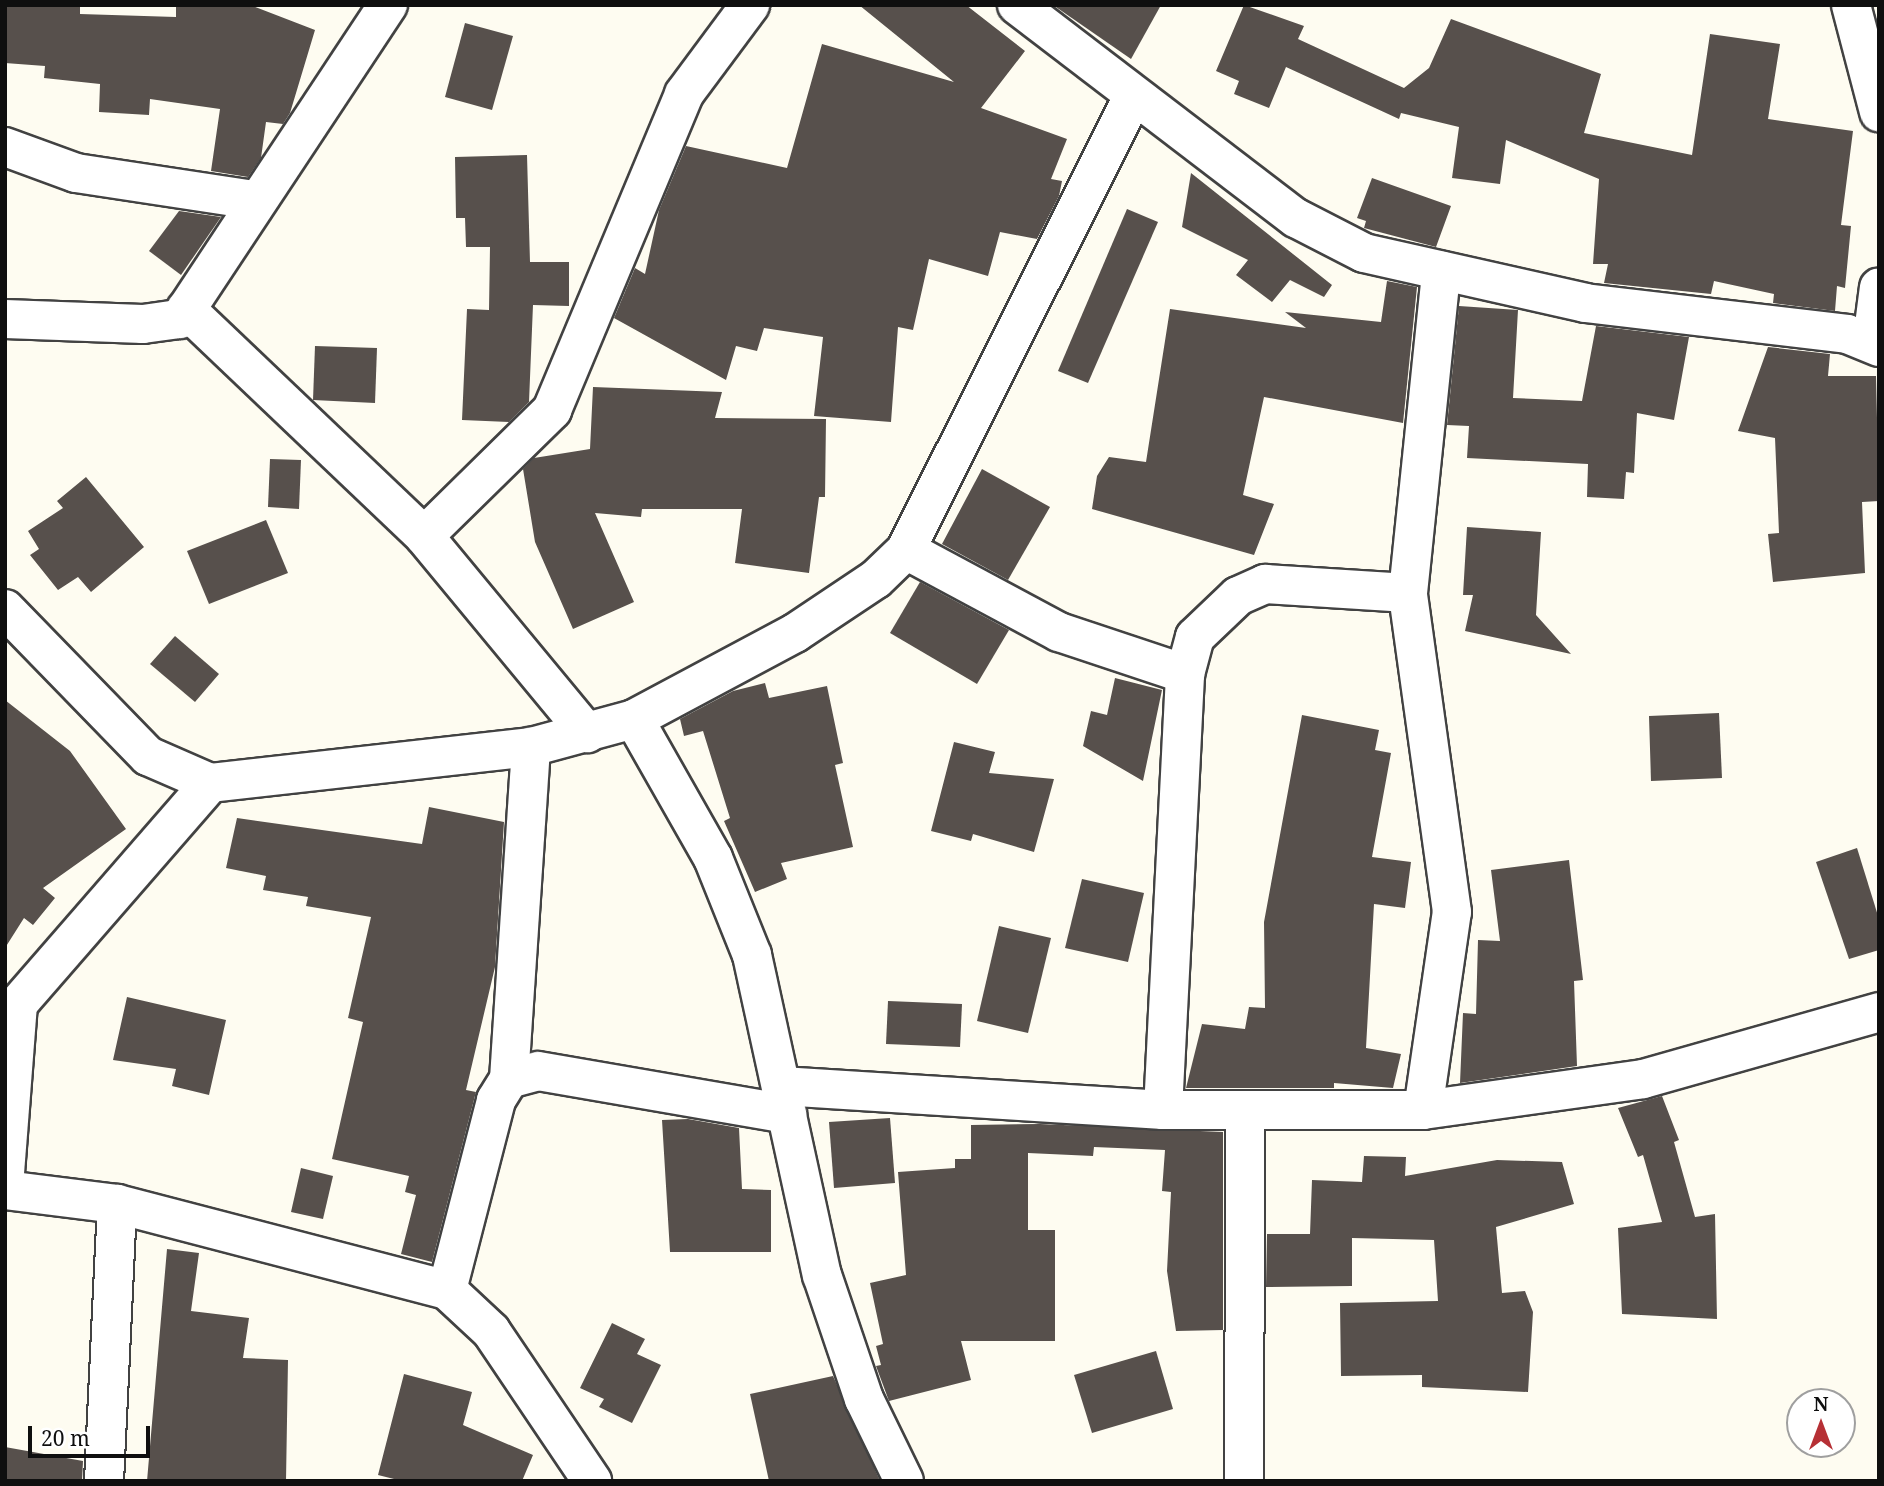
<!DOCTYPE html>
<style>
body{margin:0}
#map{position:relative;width:1884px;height:1486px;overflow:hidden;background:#fefcf1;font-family:"Noto Serif",serif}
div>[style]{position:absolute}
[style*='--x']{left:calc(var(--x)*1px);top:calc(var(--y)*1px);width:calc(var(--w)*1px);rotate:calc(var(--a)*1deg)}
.building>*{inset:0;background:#57504c}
.roads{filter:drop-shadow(2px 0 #424242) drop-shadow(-2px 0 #424242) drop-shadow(0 2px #424242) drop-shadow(0 -2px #424242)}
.minor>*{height:38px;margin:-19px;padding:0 19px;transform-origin:19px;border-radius:19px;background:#fff}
span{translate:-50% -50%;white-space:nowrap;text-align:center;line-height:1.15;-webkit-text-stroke:7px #fff;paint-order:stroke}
.frame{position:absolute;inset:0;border:7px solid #0f0f0f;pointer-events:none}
.north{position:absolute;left:1786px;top:1388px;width:70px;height:70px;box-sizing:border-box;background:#fff;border:2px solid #9f9f9f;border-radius:50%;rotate:0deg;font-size:19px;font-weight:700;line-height:28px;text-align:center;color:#0f0f0f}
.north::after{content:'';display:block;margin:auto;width:24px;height:32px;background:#b63035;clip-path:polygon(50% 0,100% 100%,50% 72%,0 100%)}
.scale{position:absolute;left:28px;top:1426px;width:122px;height:32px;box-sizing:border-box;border:4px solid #0f0f0f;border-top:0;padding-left:9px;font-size:21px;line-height:24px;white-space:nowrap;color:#0f0f0f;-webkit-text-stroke:5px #fff;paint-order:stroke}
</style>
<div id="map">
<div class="building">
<div style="clip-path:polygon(5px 5px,80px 5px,80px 14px,176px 17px,176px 5px,250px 5px,315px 30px,290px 113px,283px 124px,266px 122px,261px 158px,248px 177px,211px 171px,220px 109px,150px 99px,149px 115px,99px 112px,100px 84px,44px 78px,45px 66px,5px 63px)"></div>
<div style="clip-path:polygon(859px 5px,966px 5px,1025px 51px,981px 108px,1067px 139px,1051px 179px,1062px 181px,1059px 196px,1037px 239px,1000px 232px,988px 276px,929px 259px,913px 330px,898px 327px,891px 422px,814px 416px,823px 337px,764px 328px,757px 351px,736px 346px,726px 380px,614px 318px,635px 268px,645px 274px,659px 210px,686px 146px,787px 168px,822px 44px,954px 82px)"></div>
<div style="clip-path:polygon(1053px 5px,1161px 5px,1131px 59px)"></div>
<div style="clip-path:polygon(1244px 5px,1304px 26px,1298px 39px,1404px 88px,1429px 68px,1451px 19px,1601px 74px,1584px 133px,1692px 155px,1710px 34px,1780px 44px,1768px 119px,1853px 131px,1841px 225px,1851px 226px,1845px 288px,1837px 286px,1835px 311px,1773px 303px,1774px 294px,1714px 281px,1711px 294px,1604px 283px,1608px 264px,1593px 264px,1599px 179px,1506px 140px,1500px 184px,1452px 178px,1459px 127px,1401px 113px,1399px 119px,1286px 67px,1269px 108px,1234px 94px,1239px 81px,1216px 71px)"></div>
<div style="clip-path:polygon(465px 23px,513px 36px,492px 110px,445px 97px)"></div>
<div style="clip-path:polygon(527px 155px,530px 262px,569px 262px,569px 306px,533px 305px,529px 402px,509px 422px,462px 420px,467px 309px,489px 310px,490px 247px,466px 247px,465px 218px,456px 218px,455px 157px)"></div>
<div style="clip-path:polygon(1191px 173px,1332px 285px,1324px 297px,1290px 280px,1272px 302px,1236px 275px,1248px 260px,1182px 227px)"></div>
<div style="clip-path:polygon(1372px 178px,1451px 206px,1436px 247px,1364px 228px,1366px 221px,1357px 218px)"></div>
<div style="clip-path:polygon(1127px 209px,1158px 222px,1088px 383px,1058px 371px)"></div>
<div style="clip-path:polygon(179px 211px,221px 217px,181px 275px,149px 251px)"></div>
<div style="clip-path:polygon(1387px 281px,1417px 287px,1403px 423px,1264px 397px,1243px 495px,1274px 504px,1254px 555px,1092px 509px,1097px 476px,1109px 457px,1146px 462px,1170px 309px,1306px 328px,1285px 312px,1381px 322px)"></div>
<div style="clip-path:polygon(1459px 306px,1518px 310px,1513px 398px,1582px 401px,1596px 326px,1689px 337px,1674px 420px,1637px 413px,1634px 473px,1626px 472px,1624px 499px,1587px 497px,1588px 464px,1467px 458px,1469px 426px,1447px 425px)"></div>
<div style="clip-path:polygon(315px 346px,377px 348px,375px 403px,313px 400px)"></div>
<div style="clip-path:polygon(1768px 347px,1830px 354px,1828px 376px,1876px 376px,1879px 501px,1862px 502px,1865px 573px,1773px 582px,1768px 534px,1779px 533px,1775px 438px,1738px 431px)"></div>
<div style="clip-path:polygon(593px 387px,722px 392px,715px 418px,826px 419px,825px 497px,819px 497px,809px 573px,735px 563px,742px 509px,642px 509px,641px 517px,595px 513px,634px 602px,573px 629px,535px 542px,523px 469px,534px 458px,590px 449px)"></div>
<div style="clip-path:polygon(270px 459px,301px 460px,299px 509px,268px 507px)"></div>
<div style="clip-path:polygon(982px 469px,1050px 507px,1008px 580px,942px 544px)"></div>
<div style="clip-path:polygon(86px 477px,144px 547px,91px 592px,78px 577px,58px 590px,30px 555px,39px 549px,28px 531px,63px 508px,57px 501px)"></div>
<div style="clip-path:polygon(266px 520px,288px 573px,209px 604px,187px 551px)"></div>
<div style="clip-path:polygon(1467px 527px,1541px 532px,1536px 615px,1571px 654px,1465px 631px,1473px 595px,1463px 595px)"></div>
<div style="clip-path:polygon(920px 582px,1009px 630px,977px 684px,890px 633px)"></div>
<div style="clip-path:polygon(175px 636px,219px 674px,195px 702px,150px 664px)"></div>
<div style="clip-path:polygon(1115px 678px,1162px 690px,1143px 781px,1083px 746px,1091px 711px,1107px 715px)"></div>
<div style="clip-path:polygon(765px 683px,769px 698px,827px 686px,843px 763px,835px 765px,853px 847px,781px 863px,787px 879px,755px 892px,724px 821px,730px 818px,703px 731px,684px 736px,680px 719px,733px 691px)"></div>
<div style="clip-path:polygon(5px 700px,70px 751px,126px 829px,43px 888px,55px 898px,33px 925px,24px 918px,5px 948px)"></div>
<div style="clip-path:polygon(1719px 713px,1722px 778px,1651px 781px,1649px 716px)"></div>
<div style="clip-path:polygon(1302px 715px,1379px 730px,1375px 750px,1391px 753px,1372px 857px,1411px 862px,1405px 908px,1374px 904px,1366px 1048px,1401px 1054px,1393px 1088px,1334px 1083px,1334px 1088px,1186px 1088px,1202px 1024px,1245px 1029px,1249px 1007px,1265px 1008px,1264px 922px)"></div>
<div style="clip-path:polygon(954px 742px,995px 752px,989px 773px,1054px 779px,1034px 852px,973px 834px,971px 841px,931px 831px)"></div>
<div style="clip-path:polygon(429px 807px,504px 822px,495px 967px,466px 1090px,476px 1092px,432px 1262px,401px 1254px,416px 1195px,405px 1192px,409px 1176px,332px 1159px,363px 1022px,348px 1018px,371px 917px,306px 906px,308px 897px,263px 890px,266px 876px,226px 868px,237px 818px,422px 844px)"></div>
<div style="clip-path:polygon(1857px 848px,1879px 919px,1879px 950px,1849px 959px,1816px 862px)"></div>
<div style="clip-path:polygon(1569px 860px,1583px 980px,1574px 981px,1577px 1066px,1460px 1083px,1463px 1013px,1476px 1014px,1478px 940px,1500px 941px,1491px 870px)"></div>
<div style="clip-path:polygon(1082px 879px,1144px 893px,1128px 962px,1065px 948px)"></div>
<div style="clip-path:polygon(999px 926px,1051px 938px,1028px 1033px,977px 1021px)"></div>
<div style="clip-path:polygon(127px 997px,226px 1020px,209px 1095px,172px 1086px,176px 1069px,113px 1060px)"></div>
<div style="clip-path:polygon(888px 1001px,962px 1004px,960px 1047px,886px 1044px)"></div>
<div style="clip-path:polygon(1662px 1096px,1679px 1140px,1674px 1142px,1695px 1217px,1715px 1214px,1717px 1319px,1622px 1314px,1618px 1228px,1662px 1222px,1643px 1155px,1638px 1157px,1618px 1108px)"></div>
<div style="clip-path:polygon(890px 1118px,895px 1183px,834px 1188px,829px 1122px)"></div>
<div style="clip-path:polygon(688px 1119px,739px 1128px,742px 1189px,771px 1190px,771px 1252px,670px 1252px,662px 1120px)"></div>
<div style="clip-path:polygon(1040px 1124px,1223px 1132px,1223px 1330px,1176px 1331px,1167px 1271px,1171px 1192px,1162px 1191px,1165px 1150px,1094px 1147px,1093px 1156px,1028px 1153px,1028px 1230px,1055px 1230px,1055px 1341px,961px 1341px,971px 1380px,889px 1401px,876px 1366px,881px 1365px,876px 1346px,883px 1344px,870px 1283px,906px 1275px,898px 1172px,955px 1168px,955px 1159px,971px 1159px,971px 1125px)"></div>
<div style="clip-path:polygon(1364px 1156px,1406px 1157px,1405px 1176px,1497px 1160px,1562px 1162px,1574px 1204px,1496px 1227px,1502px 1293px,1525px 1291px,1533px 1312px,1528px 1392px,1422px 1387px,1422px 1375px,1341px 1376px,1340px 1303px,1438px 1301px,1434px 1240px,1352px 1238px,1352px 1286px,1266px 1287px,1267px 1234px,1310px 1234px,1312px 1180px,1362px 1182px)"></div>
<div style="clip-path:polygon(301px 1168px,333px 1176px,323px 1219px,291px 1212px)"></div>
<div style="clip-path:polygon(167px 1249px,199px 1253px,191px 1311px,249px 1318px,243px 1358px,288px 1360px,286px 1481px,147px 1481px)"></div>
<div style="clip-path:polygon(612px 1323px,645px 1339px,637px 1354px,661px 1365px,632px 1423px,599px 1407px,604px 1399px,580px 1388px)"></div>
<div style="clip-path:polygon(1156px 1351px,1173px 1409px,1092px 1433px,1074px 1375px)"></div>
<div style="clip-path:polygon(404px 1374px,472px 1392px,463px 1425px,533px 1455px,522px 1481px,402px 1481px,378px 1475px)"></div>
<div style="clip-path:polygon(833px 1376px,880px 1481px,769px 1481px,750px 1394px)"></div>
<div style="clip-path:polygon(5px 1447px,83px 1461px,82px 1481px,5px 1481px)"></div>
</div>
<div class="roads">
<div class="minor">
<div style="--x:1017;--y:5;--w:351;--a:37.4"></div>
<div style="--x:1296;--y:218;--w:76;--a:27.2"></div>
<div style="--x:1364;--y:253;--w:227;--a:12.7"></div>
<div style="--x:1585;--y:303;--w:264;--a:6.7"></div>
<div style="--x:1847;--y:334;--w:35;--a:22"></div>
<div style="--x:1851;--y:5;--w:111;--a:75.3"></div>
<div style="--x:5;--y:147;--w:76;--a:20.1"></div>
<div style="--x:76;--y:173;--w:180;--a:8.6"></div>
<div style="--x:186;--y:309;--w:329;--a:43.6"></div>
<div style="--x:424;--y:536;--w:256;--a:50.4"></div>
<div style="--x:5;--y:319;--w:138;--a:2.1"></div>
<div style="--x:143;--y:324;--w:37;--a:-8"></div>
<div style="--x:180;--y:319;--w:377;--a:-56.5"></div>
<div style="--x:1872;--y:341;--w:54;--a:-82.6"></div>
<div style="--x:424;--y:536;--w:180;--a:-44.5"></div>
<div style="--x:552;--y:410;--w:342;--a:-67.3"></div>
<div style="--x:684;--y:94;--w:111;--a:-53.4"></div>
<div style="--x:906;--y:550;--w:174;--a:28.2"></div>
<div style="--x:1059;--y:632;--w:133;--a:18.4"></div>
<div style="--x:5;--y:609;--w:205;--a:45.8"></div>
<div style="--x:148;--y:756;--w:68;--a:23.5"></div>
<div style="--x:210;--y:783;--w:323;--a:-6.4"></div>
<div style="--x:531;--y:747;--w:107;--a:-15.2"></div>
<div style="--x:634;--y:719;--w:183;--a:-28.1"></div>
<div style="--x:795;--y:633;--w:97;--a:-33.7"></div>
<div style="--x:876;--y:579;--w:42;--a:-44"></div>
<div style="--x:906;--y:550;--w:505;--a:-63.43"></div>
<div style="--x:634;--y:719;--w:160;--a:60.4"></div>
<div style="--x:713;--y:858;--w:105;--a:68.1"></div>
<div style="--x:752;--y:955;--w:328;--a:77.7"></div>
<div style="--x:822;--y:1275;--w:131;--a:71.3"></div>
<div style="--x:864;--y:1399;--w:91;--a:64"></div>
<div style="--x:509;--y:1079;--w:333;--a:-86.2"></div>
<div style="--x:781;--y:1086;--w:383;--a:3.6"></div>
<div style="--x:1163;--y:1110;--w:260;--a:0"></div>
<div style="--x:1423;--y:1110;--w:222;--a:-8"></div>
<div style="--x:1643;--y:1079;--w:245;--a:-15.8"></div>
<div style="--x:1163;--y:1110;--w:437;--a:-87.1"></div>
<div style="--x:1185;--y:674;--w:38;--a:-75"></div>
<div style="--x:1195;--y:637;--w:59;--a:-43.6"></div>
<div style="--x:1238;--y:596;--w:30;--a:-24"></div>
<div style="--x:1265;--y:584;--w:143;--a:3.6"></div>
<div style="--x:1423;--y:1110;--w:200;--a:-81.7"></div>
<div style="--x:1452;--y:912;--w:322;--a:-97.9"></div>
<div style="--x:1408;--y:593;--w:324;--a:-84.1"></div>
<div style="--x:5;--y:1173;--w:169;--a:-85.6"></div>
<div style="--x:18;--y:1004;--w:293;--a:-49"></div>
<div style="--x:5;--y:1190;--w:113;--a:7.1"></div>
<div style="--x:117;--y:1204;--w:341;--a:14.6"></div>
<div style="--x:447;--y:1290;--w:60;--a:43"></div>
<div style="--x:491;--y:1331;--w:181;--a:56"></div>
<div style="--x:447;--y:1290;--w:196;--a:-75.5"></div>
<div style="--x:496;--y:1100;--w:25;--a:-58"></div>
<div style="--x:509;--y:1079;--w:30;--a:-15"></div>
<div style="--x:538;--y:1071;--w:253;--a:9.8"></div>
<div style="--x:104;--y:1481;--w:277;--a:-87.3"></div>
<div style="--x:1244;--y:1481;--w:370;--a:-89.8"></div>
</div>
</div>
<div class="frame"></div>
<div class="north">N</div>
<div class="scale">20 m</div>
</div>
